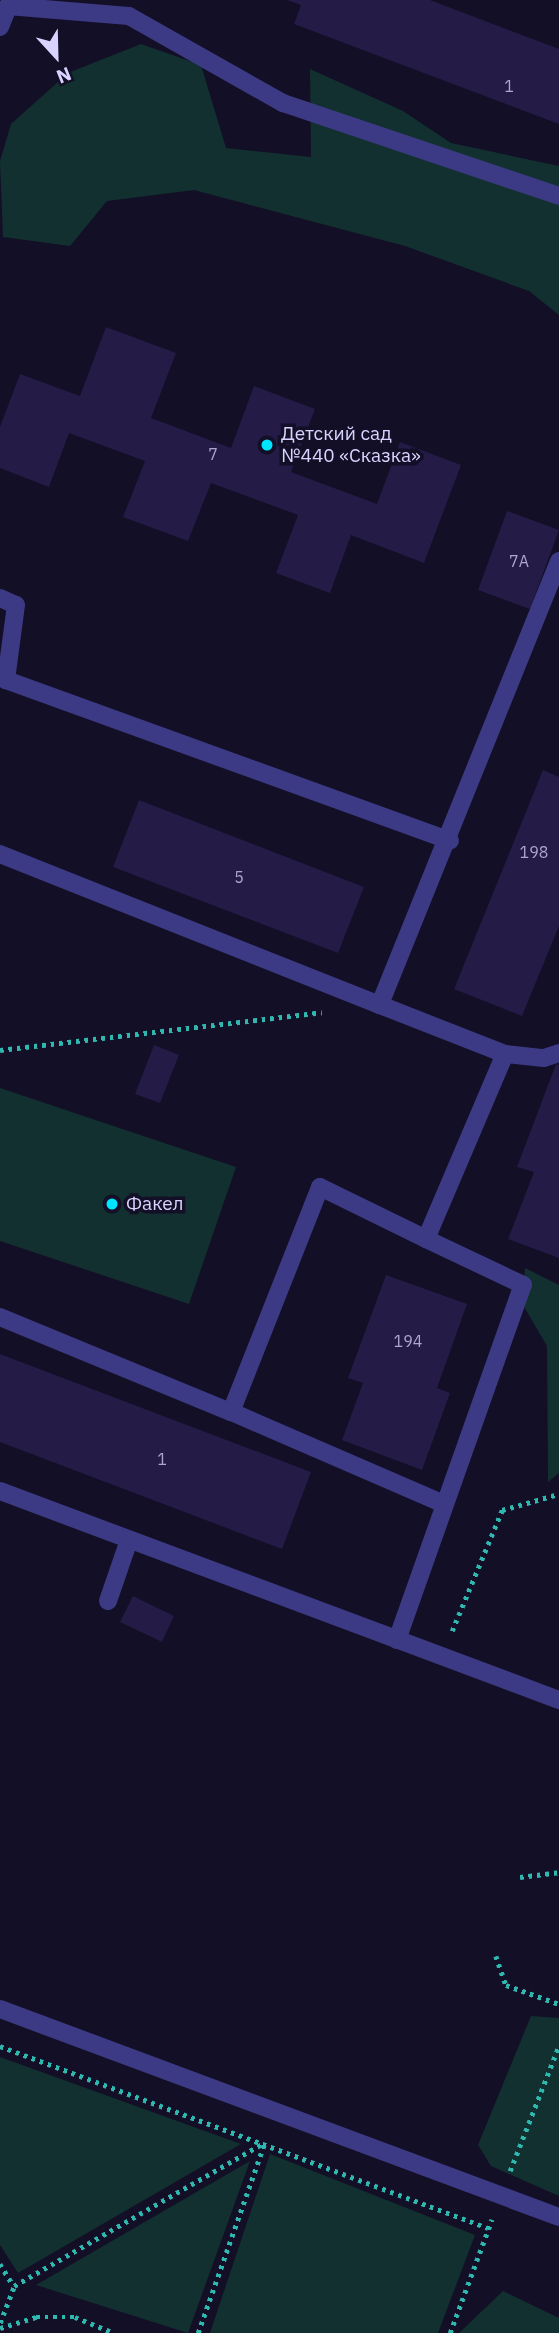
<!DOCTYPE html>
<meta charset="utf-8">
<style>
body{margin:0}
#map{position:relative;width:559px;height:2333px;overflow:hidden;background:#130f26;font-family:"IBM Plex Sans",sans-serif}
div>[style]{position:absolute}
[style*='--x']{left:calc(var(--x)*1px);top:calc(var(--y)*1px);width:calc(var(--w)*1px);rotate:calc(var(--a)*1deg)}
.green>*{inset:0;background:#12302f}
.building>*{inset:0;background:#241b47}
.path>*{height:4.5px;margin-top:-2.25px;transform-origin:0;background:repeating-linear-gradient(90deg,#2fb8b0 0 3.5px,transparent 0 8.5px)}
.service>*{height:18px;margin:-9px;padding:0 9px;transform-origin:9px;border-radius:9px;background:#3d3a85}
.minor>*{height:18px;margin:-9px;padding:0 9px;transform-origin:9px;border-radius:9px;background:#3d3a85}
.dots>*{width:19px;height:19px;translate:-50% -50%;box-sizing:border-box;border:4px solid #130f26;border-radius:50%}
span{translate:-50% -50%;white-space:nowrap;text-align:center;line-height:1.15;-webkit-text-stroke:7px #130f26;paint-order:stroke}
.number-label{font-size:16px;color:#aca6d1}
.number-label span{-webkit-text-stroke-width:0}
.poi-label{font-size:19px;color:#d9d4ff}
.left{translate:0 -50%;text-align:left}
.north{position:absolute;left:21px;top:21px;width:70px;height:70px;-webkit-text-stroke:5px #130f26;paint-order:stroke;rotate:158deg;font-size:19px;font-weight:700;line-height:28px;text-align:center;color:#d9d4ff}
.north::after{content:'';display:block;margin:auto;width:24px;height:32px;background:#d9d4ff;clip-path:polygon(50% 0,100% 100%,50% 72%,0 100%)}
</style>
<div id="map">
<div class="green">
<div style="clip-path:polygon(141px 44px,201px 65px,226px 148px,311px 157px,310px 69px,403px 111px,451px 143px,559px 166px,559px 315px,529px 291px,405px 246px,194px 190px,107px 201px,70px 246px,3px 237px,0 161px,11px 124px,68px 73px)"></div>
<div style="clip-path:polygon(0 1088px,236px 1167px,189px 1304px,0 1241px)"></div>
<div style="clip-path:polygon(525px 1268px,559px 1285px,559px 1473px,548px 1482px,547px 1346px,523px 1305px)"></div>
<div style="clip-path:polygon(531px 2016px,559px 2018px,559px 2196px,491px 2166px,478px 2145px)"></div>
<div style="clip-path:polygon(0 2057px,241px 2144px,18px 2273px,0 2245px)"></div>
<div style="clip-path:polygon(270px 2154px,475px 2235px,438px 2333px,210px 2333px)"></div>
<div style="clip-path:polygon(250px 2161px,188px 2333px,36px 2285px)"></div>
<div style="clip-path:polygon(503px 2291px,559px 2318px,559px 2333px,459px 2333px)"></div>
</div>
<div class="building">
<div style="clip-path:polygon(287px 0,430px 0,559px 49px,559px 124px,294px 24px,301px 5px)"></div>
<div style="clip-path:polygon(106px 327px,176px 353px,151px 418px,231px 448px,254px 386px,315px 409px,291px 472px,377px 504px,400px 442px,461px 465px,424px 563px,351px 535px,330px 593px,276px 573px,298px 515px,211px 483px,188px 541px,123px 517px,145px 461px,69px 433px,49px 487px,0 468px,0 427px,20px 374px,80px 396px)"></div>
<div style="clip-path:polygon(507px 511px,559px 530px,530px 609px,478px 590px)"></div>
<div style="clip-path:polygon(543px 770px,559px 777px,559px 926px,522px 1016px,454px 989px)"></div>
<div style="clip-path:polygon(139px 800px,364px 887px,338px 953px,113px 867px)"></div>
<div style="clip-path:polygon(154px 1045px,179px 1055px,160px 1103px,135px 1094px)"></div>
<div style="clip-path:polygon(556px 1064px,559px 1065px,559px 1258px,508px 1239px,534px 1172px,517px 1167px)"></div>
<div style="clip-path:polygon(386px 1275px,467px 1304px,437px 1388px,450px 1393px,422px 1470px,342px 1440px,363px 1383px,348px 1378px)"></div>
<div style="clip-path:polygon(0 1354px,311px 1472px,282px 1549px,0 1442px)"></div>
<div style="clip-path:polygon(133px 1596px,174px 1616px,162px 1642px,120px 1622px)"></div>
</div>
<div class="path">
<div style="--x:0;--y:1050;--w:324;--a:-6.7"></div>
<div style="--x:452;--y:1631;--w:131;--a:-67.5"></div>
<div style="--x:502;--y:1510;--w:59;--a:-15.7"></div>
<div style="--x:520;--y:1877;--w:39;--a:-7"></div>
<div style="--x:496;--y:1956;--w:31;--a:71"></div>
<div style="--x:506;--y:1985;--w:56;--a:19.7"></div>
<div style="--x:0;--y:2046;--w:521;--a:20.45"></div>
<div style="--x:510;--y:2171;--w:135;--a:-68.7"></div>
<div style="--x:0;--y:2264;--w:26;--a:58"></div>
<div style="--x:14;--y:2286;--w:288;--a:-29.8"></div>
<div style="--x:0;--y:2323;--w:40;--a:-69"></div>
<div style="--x:0;--y:2328;--w:38;--a:-17"></div>
<div style="--x:36;--y:2317;--w:39;--a:0"></div>
<div style="--x:75;--y:2317;--w:42;--a:22.3"></div>
<div style="--x:198;--y:2333;--w:202;--a:-70.7"></div>
<div style="--x:450;--y:2333;--w:121;--a:-69.8"></div>
</div>
<div class="service">
<div style="--x:8;--y:6;--w:121;--a:4.7"></div>
<div style="--x:129;--y:16;--w:177;--a:29.5"></div>
<div style="--x:283;--y:103;--w:291;--a:18.6"></div>
<div style="--x:559;--y:561;--w:479;--a:112"></div>
<div style="--x:380;--y:1005;--w:134;--a:21.4"></div>
<div style="--x:505;--y:1054;--w:39;--a:6"></div>
<div style="--x:544;--y:1058;--w:16;--a:-18"></div>
<div style="--x:0;--y:598;--w:17;--a:24"></div>
<div style="--x:16;--y:605;--w:76;--a:97.6"></div>
<div style="--x:6;--y:680;--w:472;--a:19.9"></div>
<div style="--x:0;--y:854;--w:409;--a:21.7"></div>
<div style="--x:0;--y:1317;--w:250;--a:22.4"></div>
<div style="--x:0;--y:1491;--w:597;--a:20.5"></div>
<div style="--x:444;--y:1504;--w:232;--a:-156.6"></div>
<div style="--x:231;--y:1412;--w:242;--a:-68.4"></div>
<div style="--x:320;--y:1187;--w:118;--a:26.1"></div>
<div style="--x:426;--y:1239;--w:201;--a:-66.9"></div>
<div style="--x:108;--y:1601;--w:65;--a:-71"></div>
<div style="--x:397;--y:1640;--w:377;--a:-70.5"></div>
<div style="--x:523;--y:1285;--w:107;--a:-154.6"></div>
</div>
<div class="minor">
<div style="--x:0;--y:27;--w:29;--a:-68"></div>
<div style="--x:0;--y:2009;--w:596;--a:20.41"></div>
</div>
<div class="dots">
<div style="left:267px;top:445px;background:#00e5ff"></div>
<div style="left:112px;top:1204px;background:#00e5ff"></div>
</div>
<div class="number-label">
<span style="left:509px;top:86px">1</span>
<span style="left:213px;top:454px">7</span>
<span style="left:519px;top:561px">7А</span>
<span style="left:534px;top:852px">198</span>
<span style="left:239px;top:877px">5</span>
<span style="left:408px;top:1341px">194</span>
<span style="left:162px;top:1459px">1</span>
</div>
<div class="poi-label">
<span class="left" style="left:281px;top:445px">Детский сад<br>№440 «Сказка»</span>
<span class="left" style="left:126px;top:1204px">Факел</span>
</div>
<div class="north">N</div>
</div>
